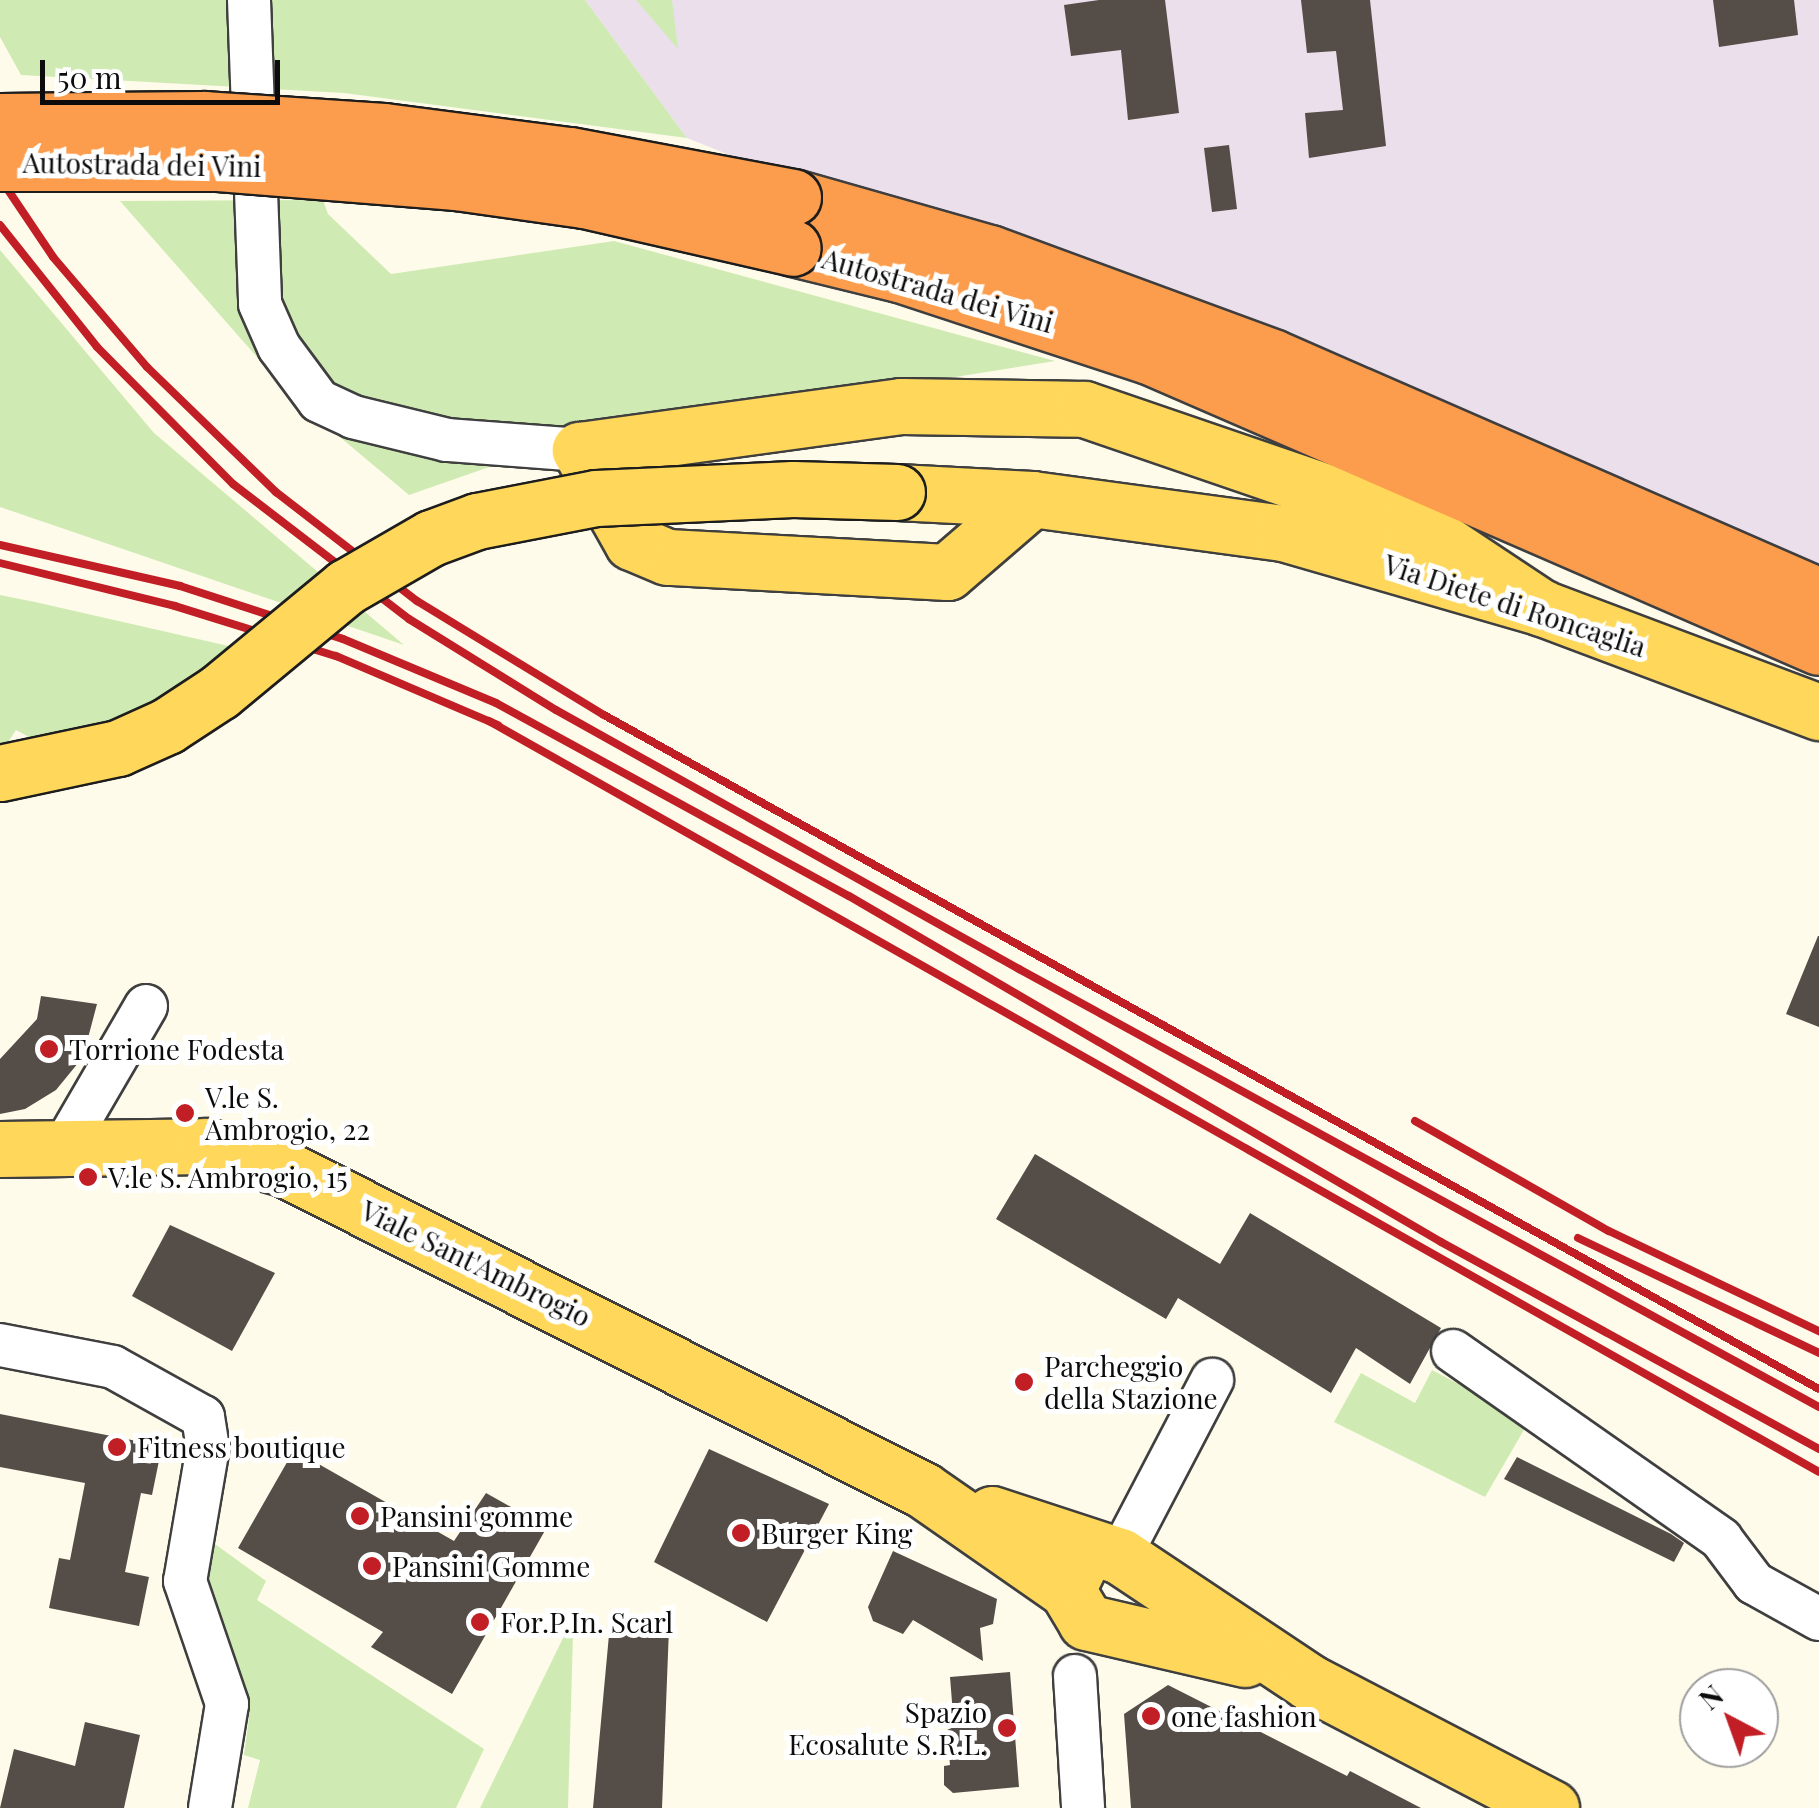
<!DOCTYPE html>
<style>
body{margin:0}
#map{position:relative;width:1819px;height:1808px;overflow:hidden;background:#fffbea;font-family:"Playfair Display",serif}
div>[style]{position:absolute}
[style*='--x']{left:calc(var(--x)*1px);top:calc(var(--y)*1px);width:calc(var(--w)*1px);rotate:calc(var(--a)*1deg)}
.industrial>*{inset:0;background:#eadfeb}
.green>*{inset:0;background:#cfebb3}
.building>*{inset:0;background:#554d48}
.roads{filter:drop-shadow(2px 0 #3f3f3f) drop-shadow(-2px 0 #3f3f3f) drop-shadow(0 2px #3f3f3f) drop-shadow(0 -2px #3f3f3f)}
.minor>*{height:42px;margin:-21px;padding:0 21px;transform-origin:21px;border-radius:21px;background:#fff}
.major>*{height:55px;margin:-27.5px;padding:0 27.5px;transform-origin:27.5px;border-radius:27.5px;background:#ffd85b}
.highway>*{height:55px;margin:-27.5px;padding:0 27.5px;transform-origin:27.5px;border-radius:27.5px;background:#fb9d4c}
.rail>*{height:8px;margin:-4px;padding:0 4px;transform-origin:4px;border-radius:4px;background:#c11e25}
.bridges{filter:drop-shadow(2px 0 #1d1d1d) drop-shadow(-2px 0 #1d1d1d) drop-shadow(0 2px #1d1d1d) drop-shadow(0 -2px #1d1d1d)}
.major-bridge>*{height:55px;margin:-27.5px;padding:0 27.5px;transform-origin:27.5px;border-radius:27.5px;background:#ffd85b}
.highway-bridge>*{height:55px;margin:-27.5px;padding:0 27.5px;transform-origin:27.5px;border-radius:27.5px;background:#fb9d4c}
.dots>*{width:28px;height:28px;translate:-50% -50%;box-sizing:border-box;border:5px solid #fff;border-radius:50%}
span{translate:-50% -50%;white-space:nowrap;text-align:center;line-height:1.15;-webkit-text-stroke:10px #fff;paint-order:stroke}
.street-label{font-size:28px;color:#0c0c0c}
.poi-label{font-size:28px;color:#0c0c0c}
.left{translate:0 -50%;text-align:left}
.right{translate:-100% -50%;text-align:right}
.north{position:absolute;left:1679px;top:1668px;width:100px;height:100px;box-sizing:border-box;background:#fff;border:2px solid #9e9e9e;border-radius:50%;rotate:319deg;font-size:28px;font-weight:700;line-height:40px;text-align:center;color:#0c0c0c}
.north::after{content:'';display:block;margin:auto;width:35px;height:45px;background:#c11e25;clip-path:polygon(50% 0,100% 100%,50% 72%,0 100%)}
.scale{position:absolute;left:40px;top:60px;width:240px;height:45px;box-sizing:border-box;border:5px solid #0c0c0c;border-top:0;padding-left:12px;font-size:30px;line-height:35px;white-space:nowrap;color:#0c0c0c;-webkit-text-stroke:8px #fff;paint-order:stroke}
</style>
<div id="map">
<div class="industrial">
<div style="clip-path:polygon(585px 0,1819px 0,1819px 594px,687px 138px)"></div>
</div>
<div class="green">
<div style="clip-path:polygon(0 0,585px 0,687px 138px,344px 93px,21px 75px,0 37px)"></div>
<div style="clip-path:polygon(636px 0,672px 0,678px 49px)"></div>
<div style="clip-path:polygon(323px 200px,328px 214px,391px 274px,614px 241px,1055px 361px,572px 438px,409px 495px,291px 396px,120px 201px)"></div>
<div style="clip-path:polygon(0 250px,154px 433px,404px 645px,0 507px)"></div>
<div style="clip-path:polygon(0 595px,35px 602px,295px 661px,94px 772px,16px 730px,0 754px)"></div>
<div style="clip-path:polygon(1432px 1370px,1529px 1421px,1485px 1497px,1334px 1422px,1361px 1373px,1415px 1403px)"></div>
<div style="clip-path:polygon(215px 1544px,266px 1581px,257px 1600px,484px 1749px,456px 1808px,248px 1808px,260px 1760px,244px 1755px,249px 1718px,243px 1684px,201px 1573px)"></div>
<div style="clip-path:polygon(565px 1634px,573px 1634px,568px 1808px,480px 1808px)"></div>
</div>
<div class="building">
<div style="clip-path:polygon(1099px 0,1165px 0,1179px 113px,1128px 120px,1121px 50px,1071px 56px,1064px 5px)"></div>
<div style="clip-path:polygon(1301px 0,1370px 0,1386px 146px,1309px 158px,1305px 113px,1343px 110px,1336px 51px,1307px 53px)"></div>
<div style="clip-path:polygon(1713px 0,1794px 0,1798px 35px,1719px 47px)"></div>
<div style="clip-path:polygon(1229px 145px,1237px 209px,1212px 212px,1204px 148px)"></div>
<div style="clip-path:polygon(1818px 936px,1819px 936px,1819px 1027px,1786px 1014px)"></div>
<div style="clip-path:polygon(41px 996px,97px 1004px,83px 1057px,56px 1090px,25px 1109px,0 1114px,0 1059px,37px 1019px)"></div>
<div style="clip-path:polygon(1035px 1154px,1220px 1264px,1250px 1213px,1441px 1328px,1410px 1384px,1356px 1348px,1331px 1393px,1178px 1298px,1166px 1319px,996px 1219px)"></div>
<div style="clip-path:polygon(170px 1225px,275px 1273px,232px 1351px,132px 1296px)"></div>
<div style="clip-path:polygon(0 1414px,162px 1446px,152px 1495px,141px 1493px,125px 1572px,149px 1577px,139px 1626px,49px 1608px,59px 1558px,70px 1560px,85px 1483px,0 1467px)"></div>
<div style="clip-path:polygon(709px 1449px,829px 1504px,767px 1622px,654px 1562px)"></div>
<div style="clip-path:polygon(294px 1450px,454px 1541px,486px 1493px,547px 1527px,452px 1694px,371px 1647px,383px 1632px,238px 1548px)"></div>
<div style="clip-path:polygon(1517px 1457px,1671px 1534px,1684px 1543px,1674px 1562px,1504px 1479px)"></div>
<div style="clip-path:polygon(893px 1551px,997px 1599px,993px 1624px,980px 1628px,983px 1661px,913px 1620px,903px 1634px,873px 1621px,868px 1607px)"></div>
<div style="clip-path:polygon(610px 1624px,669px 1628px,662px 1808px,593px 1808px)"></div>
<div style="clip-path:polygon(1010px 1672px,1019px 1787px,953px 1793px,944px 1785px,944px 1766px,950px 1765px,947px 1730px,954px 1727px,950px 1677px)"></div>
<div style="clip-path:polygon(1168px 1685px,1347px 1776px,1350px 1771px,1421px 1808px,1131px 1808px,1124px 1714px)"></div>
<div style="clip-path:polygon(85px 1722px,140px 1735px,124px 1808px,0 1808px,14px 1749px,75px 1766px)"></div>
</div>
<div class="roads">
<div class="minor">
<div style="--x:249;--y:0;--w:304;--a:87.9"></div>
<div style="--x:260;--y:304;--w:47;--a:66.2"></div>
<div style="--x:279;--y:347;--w:67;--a:53.5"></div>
<div style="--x:319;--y:401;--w:38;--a:25"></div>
<div style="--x:353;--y:417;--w:97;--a:13.7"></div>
<div style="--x:447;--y:440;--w:133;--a:4.3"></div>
<div style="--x:64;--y:1147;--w:163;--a:-59.8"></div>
<div style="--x:0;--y:1345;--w:115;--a:11"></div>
<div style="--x:113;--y:1367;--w:103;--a:29.1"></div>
<div style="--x:203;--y:1417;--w:30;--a:81"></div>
<div style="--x:208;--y:1447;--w:136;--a:99.7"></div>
<div style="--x:185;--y:1581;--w:130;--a:71.1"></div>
<div style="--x:227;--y:1704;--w:105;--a:99.3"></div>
<div style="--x:1453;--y:1351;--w:327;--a:35"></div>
<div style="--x:1721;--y:1539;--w:55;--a:53.1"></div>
<div style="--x:1754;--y:1583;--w:74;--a:29"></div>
<div style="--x:1120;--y:1556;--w:199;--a:-62.4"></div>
<div style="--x:1075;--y:1676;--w:132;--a:86.5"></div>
</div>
<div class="major">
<div style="--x:897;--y:492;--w:135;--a:3"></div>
<div style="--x:1032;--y:499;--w:253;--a:7.7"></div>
<div style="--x:1283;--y:533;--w:270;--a:16.1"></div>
<div style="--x:1542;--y:608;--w:296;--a:20.6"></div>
<div style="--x:1032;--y:499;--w:112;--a:139.3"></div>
<div style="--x:947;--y:572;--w:280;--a:-176.9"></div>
<div style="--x:667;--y:557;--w:38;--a:-157"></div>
<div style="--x:632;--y:542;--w:106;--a:-119.5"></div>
<div style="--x:580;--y:450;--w:324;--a:-7.8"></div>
<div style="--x:901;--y:406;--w:183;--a:0.9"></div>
<div style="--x:1084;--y:409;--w:346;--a:18.9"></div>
<div style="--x:1411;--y:521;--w:157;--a:33.6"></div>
<div style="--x:0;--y:1149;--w:206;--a:-0.8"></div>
<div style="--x:206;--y:1146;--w:80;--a:15.9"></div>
<div style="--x:283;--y:1168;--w:716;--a:26.71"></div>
<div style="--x:923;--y:1490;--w:175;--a:34.8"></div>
<div style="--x:992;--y:1514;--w:135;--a:18.2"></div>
<div style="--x:1120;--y:1556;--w:227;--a:33.7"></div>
<div style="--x:1309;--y:1682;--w:273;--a:27.5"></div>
<div style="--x:1082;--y:1559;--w:34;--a:116"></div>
<div style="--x:1067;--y:1590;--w:37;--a:59"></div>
<div style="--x:1086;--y:1622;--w:163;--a:13.1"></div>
</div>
<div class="highway">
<div style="--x:793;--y:197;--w:205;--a:15.9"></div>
<div style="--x:990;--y:253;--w:301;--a:20.2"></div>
<div style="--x:1272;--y:357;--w:597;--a:23.6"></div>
<div style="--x:793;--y:248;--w:109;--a:13.8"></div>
<div style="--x:899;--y:274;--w:263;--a:18.2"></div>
<div style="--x:1149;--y:356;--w:730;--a:23.48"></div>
</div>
</div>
<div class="rail">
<div style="--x:0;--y:178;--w:95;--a:56.1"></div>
<div style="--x:53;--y:257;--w:145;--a:49.5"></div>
<div style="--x:147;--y:367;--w:180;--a:44.1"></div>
<div style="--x:276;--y:492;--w:178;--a:37.7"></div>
<div style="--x:417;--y:601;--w:219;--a:31.4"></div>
<div style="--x:604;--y:715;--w:1389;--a:29.02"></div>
<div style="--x:0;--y:225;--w:156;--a:51.5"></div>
<div style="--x:97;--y:347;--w:193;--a:45.2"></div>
<div style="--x:233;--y:484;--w:222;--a:37.5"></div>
<div style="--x:409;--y:619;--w:173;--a:31.8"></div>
<div style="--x:556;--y:710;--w:531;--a:29.22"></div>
<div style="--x:1019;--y:969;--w:912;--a:28.7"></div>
<div style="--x:0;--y:545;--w:185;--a:12.8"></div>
<div style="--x:180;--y:586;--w:171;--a:18"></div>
<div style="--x:343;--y:639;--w:166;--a:22.7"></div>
<div style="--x:496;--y:703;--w:402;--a:28.7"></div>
<div style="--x:849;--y:896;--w:686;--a:30.3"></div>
<div style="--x:1441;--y:1242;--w:431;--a:28.7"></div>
<div style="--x:0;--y:563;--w:180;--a:13.8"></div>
<div style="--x:175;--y:606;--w:169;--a:17.3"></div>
<div style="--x:336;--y:656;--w:176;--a:23.1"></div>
<div style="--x:489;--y:721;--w:1527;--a:29.45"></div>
<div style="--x:1415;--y:1121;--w:223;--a:29.6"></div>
<div style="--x:1609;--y:1231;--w:233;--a:25.5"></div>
<div style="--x:1578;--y:1238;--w:267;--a:25.5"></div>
</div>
<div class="bridges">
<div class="major-bridge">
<div style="--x:0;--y:773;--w:121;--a:-12"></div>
<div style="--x:118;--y:748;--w:54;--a:-24.2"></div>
<div style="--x:167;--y:726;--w:62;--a:-33.2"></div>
<div style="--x:219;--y:692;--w:165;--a:-39.6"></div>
<div style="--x:346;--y:587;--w:98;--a:-30"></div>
<div style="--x:431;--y:538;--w:49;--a:-20.3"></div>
<div style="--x:477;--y:521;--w:121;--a:-10.9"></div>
<div style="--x:596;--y:498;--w:197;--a:-2.6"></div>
<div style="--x:793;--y:489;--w:104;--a:1.7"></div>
</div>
<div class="highway-bridge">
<div style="--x:0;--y:121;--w:203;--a:-0.6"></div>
<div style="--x:203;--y:119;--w:181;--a:3.8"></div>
<div style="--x:384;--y:131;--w:188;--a:7.4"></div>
<div style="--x:570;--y:155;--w:227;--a:10.7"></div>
<div style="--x:0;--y:163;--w:218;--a:0"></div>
<div style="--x:218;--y:163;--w:239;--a:4.6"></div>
<div style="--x:456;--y:182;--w:129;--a:8"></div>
<div style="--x:584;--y:200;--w:214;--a:12.9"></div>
</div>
</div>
<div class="dots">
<div style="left:49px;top:1049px;background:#c11e25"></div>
<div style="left:185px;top:1113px;background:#c11e25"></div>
<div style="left:88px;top:1177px;background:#c11e25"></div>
<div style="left:1024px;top:1382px;background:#c11e25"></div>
<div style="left:117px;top:1447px;background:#c11e25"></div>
<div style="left:360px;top:1516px;background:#c11e25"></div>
<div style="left:741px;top:1533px;background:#c11e25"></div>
<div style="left:372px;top:1566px;background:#c11e25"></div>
<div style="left:480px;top:1622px;background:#c11e25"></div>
<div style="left:1151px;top:1716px;background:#c11e25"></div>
<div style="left:1007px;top:1728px;background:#c11e25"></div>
</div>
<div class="street-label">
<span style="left:142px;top:164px;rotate:1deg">Autostrada dei Vini</span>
<span style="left:938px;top:290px;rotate:16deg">Autostrada dei Vini</span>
<span style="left:1515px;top:605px;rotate:18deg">Via Diete di Roncaglia</span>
<span style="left:476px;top:1263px;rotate:26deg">Viale Sant'Ambrogio</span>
</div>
<div class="poi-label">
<span class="left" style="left:69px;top:1049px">Torrione Fodesta</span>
<span class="left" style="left:205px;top:1113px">V.le S.<br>Ambrogio, 22</span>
<span class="left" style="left:108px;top:1177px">V.le S. Ambrogio, 15</span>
<span class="left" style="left:1044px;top:1382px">Parcheggio<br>della Stazione</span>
<span class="left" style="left:137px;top:1447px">Fitness boutique</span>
<span class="left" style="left:380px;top:1516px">Pansini gomme</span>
<span class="left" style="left:761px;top:1533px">Burger King</span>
<span class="left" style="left:392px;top:1566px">Pansini Gomme</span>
<span class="left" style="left:500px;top:1622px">For.P.In. Scarl</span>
<span class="right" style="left:987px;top:1728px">Spazio<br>Ecosalute S.R.L.</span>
<span class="left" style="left:1171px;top:1716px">one fashion</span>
</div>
<div class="north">N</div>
<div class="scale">50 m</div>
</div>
